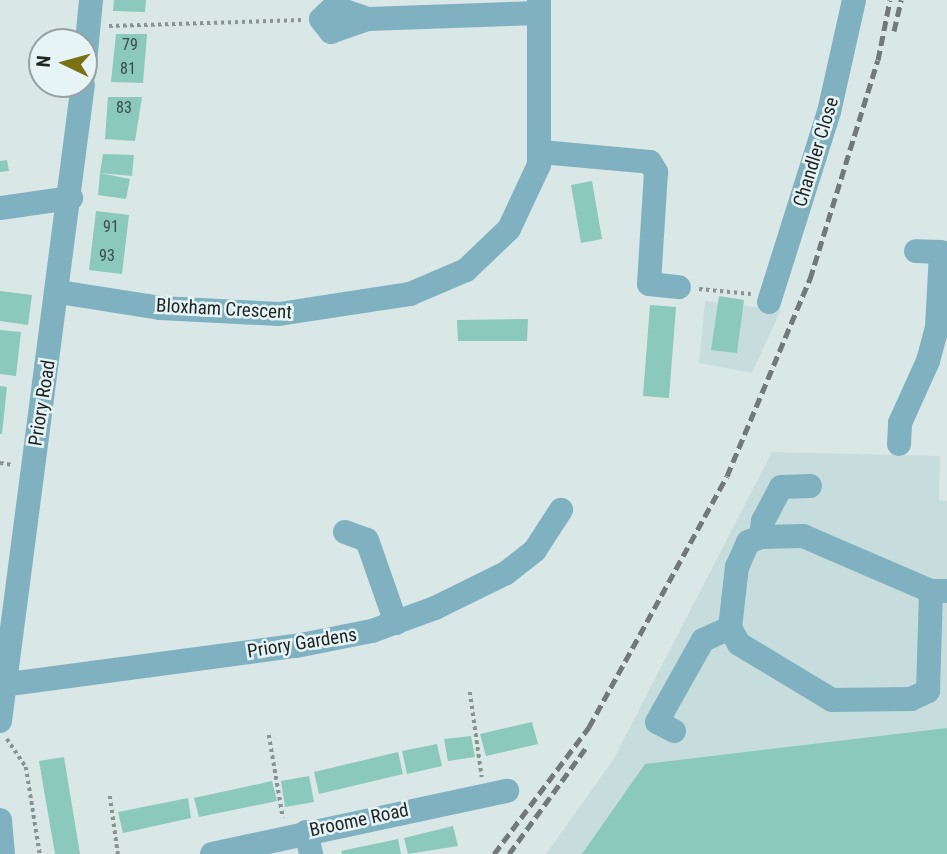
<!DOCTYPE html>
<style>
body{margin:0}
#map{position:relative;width:947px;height:854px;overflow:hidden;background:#dae7e7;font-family:"Roboto Condensed",sans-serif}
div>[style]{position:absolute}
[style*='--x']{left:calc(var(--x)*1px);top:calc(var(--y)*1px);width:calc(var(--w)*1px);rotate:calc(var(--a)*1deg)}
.built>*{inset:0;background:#c7dddd}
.building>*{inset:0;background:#8ac9bb}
.path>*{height:3.5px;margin-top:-1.75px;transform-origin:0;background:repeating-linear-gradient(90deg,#8a9393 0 3.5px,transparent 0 7px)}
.minor>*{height:24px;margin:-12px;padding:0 12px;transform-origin:12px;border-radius:12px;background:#7fb1c0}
.rail>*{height:5px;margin-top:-2.5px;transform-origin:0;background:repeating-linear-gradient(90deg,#717979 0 10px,transparent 0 15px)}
span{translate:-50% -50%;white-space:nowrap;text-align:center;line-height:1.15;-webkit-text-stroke:5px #e7f4f5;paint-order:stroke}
.number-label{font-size:16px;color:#3a4d4a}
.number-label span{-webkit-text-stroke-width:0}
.street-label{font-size:19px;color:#1f2424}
.north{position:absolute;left:28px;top:28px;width:70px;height:70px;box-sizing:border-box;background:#e7f4f5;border:2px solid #97a1a1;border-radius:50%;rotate:275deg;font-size:19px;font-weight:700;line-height:28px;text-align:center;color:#1f2424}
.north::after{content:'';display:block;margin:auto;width:24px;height:32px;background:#7a7111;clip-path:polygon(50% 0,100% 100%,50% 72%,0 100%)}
</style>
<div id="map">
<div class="built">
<div style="clip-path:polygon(705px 301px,781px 310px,752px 373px,699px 363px)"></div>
<div style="clip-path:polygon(772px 452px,940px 456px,939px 500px,947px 501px,947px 854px,546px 854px,613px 760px)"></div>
</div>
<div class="building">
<div style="clip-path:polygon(114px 0,146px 0,145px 12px,113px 11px)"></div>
<div style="clip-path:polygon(116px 34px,147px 34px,143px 83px,111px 82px)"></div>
<div style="clip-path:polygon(108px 97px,142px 97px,135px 141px,105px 139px)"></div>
<div style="clip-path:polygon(103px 154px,134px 155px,132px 176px,100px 173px)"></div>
<div style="clip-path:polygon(7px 160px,9px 171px,0 172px,0 161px)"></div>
<div style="clip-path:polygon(100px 173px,130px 179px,126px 199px,98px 195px)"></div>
<div style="clip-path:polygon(592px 181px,602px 239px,581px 243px,571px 185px)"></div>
<div style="clip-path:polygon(96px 211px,129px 215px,122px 274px,89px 270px)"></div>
<div style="clip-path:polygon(0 291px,32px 295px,28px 325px,0 321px)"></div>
<div style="clip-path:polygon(719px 296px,744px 300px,737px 353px,711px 350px)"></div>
<div style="clip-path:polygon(650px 305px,676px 307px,669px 398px,643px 396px)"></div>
<div style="clip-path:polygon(528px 319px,527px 341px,458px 341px,457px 320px)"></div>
<div style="clip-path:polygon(0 330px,21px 332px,16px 376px,0 374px)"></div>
<div style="clip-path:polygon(0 386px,7px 387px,2px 434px,0 434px)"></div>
<div style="clip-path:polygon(532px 722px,538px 744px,486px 756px,480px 734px)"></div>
<div style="clip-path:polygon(947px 728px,947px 854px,582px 854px,645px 764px)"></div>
<div style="clip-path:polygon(471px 736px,475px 757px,448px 761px,444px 739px)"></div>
<div style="clip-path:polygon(437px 744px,442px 766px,407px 774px,402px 751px)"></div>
<div style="clip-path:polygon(398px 752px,403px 774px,319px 794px,314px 772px)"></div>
<div style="clip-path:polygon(64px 757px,80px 854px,55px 854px,39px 761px)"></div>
<div style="clip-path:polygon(309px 776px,314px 802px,285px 807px,281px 781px)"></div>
<div style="clip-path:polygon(272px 781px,277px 801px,199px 817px,194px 798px)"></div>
<div style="clip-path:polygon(188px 798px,191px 818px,123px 833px,118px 812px)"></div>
<div style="clip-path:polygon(453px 826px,458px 846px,408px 854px,404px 838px)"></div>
<div style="clip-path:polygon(398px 839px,401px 854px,342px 854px,341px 851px)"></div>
</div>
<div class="path">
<div style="--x:109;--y:26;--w:192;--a:-1.8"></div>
<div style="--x:699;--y:289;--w:52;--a:5.5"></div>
<div style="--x:0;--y:463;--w:13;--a:9"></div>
<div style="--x:470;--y:692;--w:86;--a:82"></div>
<div style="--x:269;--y:735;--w:84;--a:80.4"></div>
<div style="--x:7;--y:739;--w:34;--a:56"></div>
<div style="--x:26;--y:767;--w:88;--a:80.9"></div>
<div style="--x:110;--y:796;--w:59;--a:82.1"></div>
</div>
<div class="minor">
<div style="--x:334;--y:7;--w:14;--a:21"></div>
<div style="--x:347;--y:12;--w:22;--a:18"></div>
<div style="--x:368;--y:19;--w:39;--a:161"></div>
<div style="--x:331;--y:32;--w:16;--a:-128"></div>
<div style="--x:321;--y:19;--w:18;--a:-43"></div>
<div style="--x:368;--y:19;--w:171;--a:-2"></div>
<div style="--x:84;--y:73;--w:73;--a:-84.5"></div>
<div style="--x:541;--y:152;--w:109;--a:5.2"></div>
<div style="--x:650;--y:162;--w:12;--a:59"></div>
<div style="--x:656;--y:172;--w:112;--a:93.6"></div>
<div style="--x:649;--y:284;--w:30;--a:6"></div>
<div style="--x:0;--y:208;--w:72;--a:-8"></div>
<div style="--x:59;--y:292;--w:102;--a:9"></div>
<div style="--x:160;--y:308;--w:119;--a:2.9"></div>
<div style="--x:279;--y:314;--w:133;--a:-8.7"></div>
<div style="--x:410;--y:294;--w:61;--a:-23.2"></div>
<div style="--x:466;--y:270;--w:59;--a:-43.6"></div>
<div style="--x:509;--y:229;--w:71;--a:-64.9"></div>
<div style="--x:539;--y:165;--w:165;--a:-90"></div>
<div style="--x:769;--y:302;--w:199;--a:-72.5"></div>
<div style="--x:829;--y:112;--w:115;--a:-77.4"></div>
<div style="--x:899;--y:444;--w:21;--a:-87"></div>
<div style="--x:900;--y:423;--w:68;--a:-65.7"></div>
<div style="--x:928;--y:361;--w:35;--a:-75"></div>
<div style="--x:937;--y:327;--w:75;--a:-86.9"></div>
<div style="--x:941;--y:252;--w:25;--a:-178"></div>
<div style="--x:345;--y:532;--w:23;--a:20"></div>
<div style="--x:367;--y:540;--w:88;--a:70.7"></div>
<div style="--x:761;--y:537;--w:16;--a:-83"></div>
<div style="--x:763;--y:521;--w:38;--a:-62"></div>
<div style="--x:781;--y:487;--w:29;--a:-2"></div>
<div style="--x:931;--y:591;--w:100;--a:91.7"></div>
<div style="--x:928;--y:691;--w:19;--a:155"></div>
<div style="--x:911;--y:699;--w:79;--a:179.3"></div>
<div style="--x:832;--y:700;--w:109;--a:-148.9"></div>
<div style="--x:739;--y:644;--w:18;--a:-119"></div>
<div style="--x:730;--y:628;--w:61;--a:-83.5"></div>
<div style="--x:737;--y:567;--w:27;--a:-66"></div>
<div style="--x:748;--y:542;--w:14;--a:-21"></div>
<div style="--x:761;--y:537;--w:42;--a:-1.4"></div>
<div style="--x:803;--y:536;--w:139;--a:23.3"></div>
<div style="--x:931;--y:591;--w:16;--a:0"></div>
<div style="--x:2;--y:685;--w:297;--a:-7.6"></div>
<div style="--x:296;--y:646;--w:77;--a:-11.2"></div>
<div style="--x:372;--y:631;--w:67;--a:-20.1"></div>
<div style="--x:435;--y:608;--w:79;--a:-26.2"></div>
<div style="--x:506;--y:573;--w:37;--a:-38"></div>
<div style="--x:535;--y:550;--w:48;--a:-57"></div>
<div style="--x:0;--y:721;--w:642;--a:-82.58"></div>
<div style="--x:674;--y:731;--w:19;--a:-152"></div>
<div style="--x:657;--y:722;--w:94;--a:-60.7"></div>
<div style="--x:703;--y:640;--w:30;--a:-24"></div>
<div style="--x:0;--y:820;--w:34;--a:85"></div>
<div style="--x:306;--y:832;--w:23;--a:77"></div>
<div style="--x:212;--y:854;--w:302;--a:-12.1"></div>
</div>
<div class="rail">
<div style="--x:894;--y:31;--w:32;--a:-77"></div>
<div style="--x:494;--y:854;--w:159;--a:-53.2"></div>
<div style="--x:589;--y:727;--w:286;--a:-61.2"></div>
<div style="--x:727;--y:476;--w:214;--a:-67.2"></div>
<div style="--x:810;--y:279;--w:229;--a:-72.8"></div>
<div style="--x:878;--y:60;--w:61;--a:-78.7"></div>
<div style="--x:509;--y:854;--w:135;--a:-54.1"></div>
</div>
<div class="number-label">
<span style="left:130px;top:45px">79</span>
<span style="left:128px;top:69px">81</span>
<span style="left:124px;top:108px">83</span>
<span style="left:111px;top:227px">91</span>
<span style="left:107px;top:256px">93</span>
</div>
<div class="street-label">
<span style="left:816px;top:152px;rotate:-73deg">Chandler Close</span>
<span style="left:224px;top:309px;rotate:3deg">Bloxham Crescent</span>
<span style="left:42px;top:403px;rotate:-81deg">Priory Road</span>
<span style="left:302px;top:643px;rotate:-9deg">Priory Gardens</span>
<span style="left:359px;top:820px;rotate:-12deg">Broome Road</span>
</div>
<div class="north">N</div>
</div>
